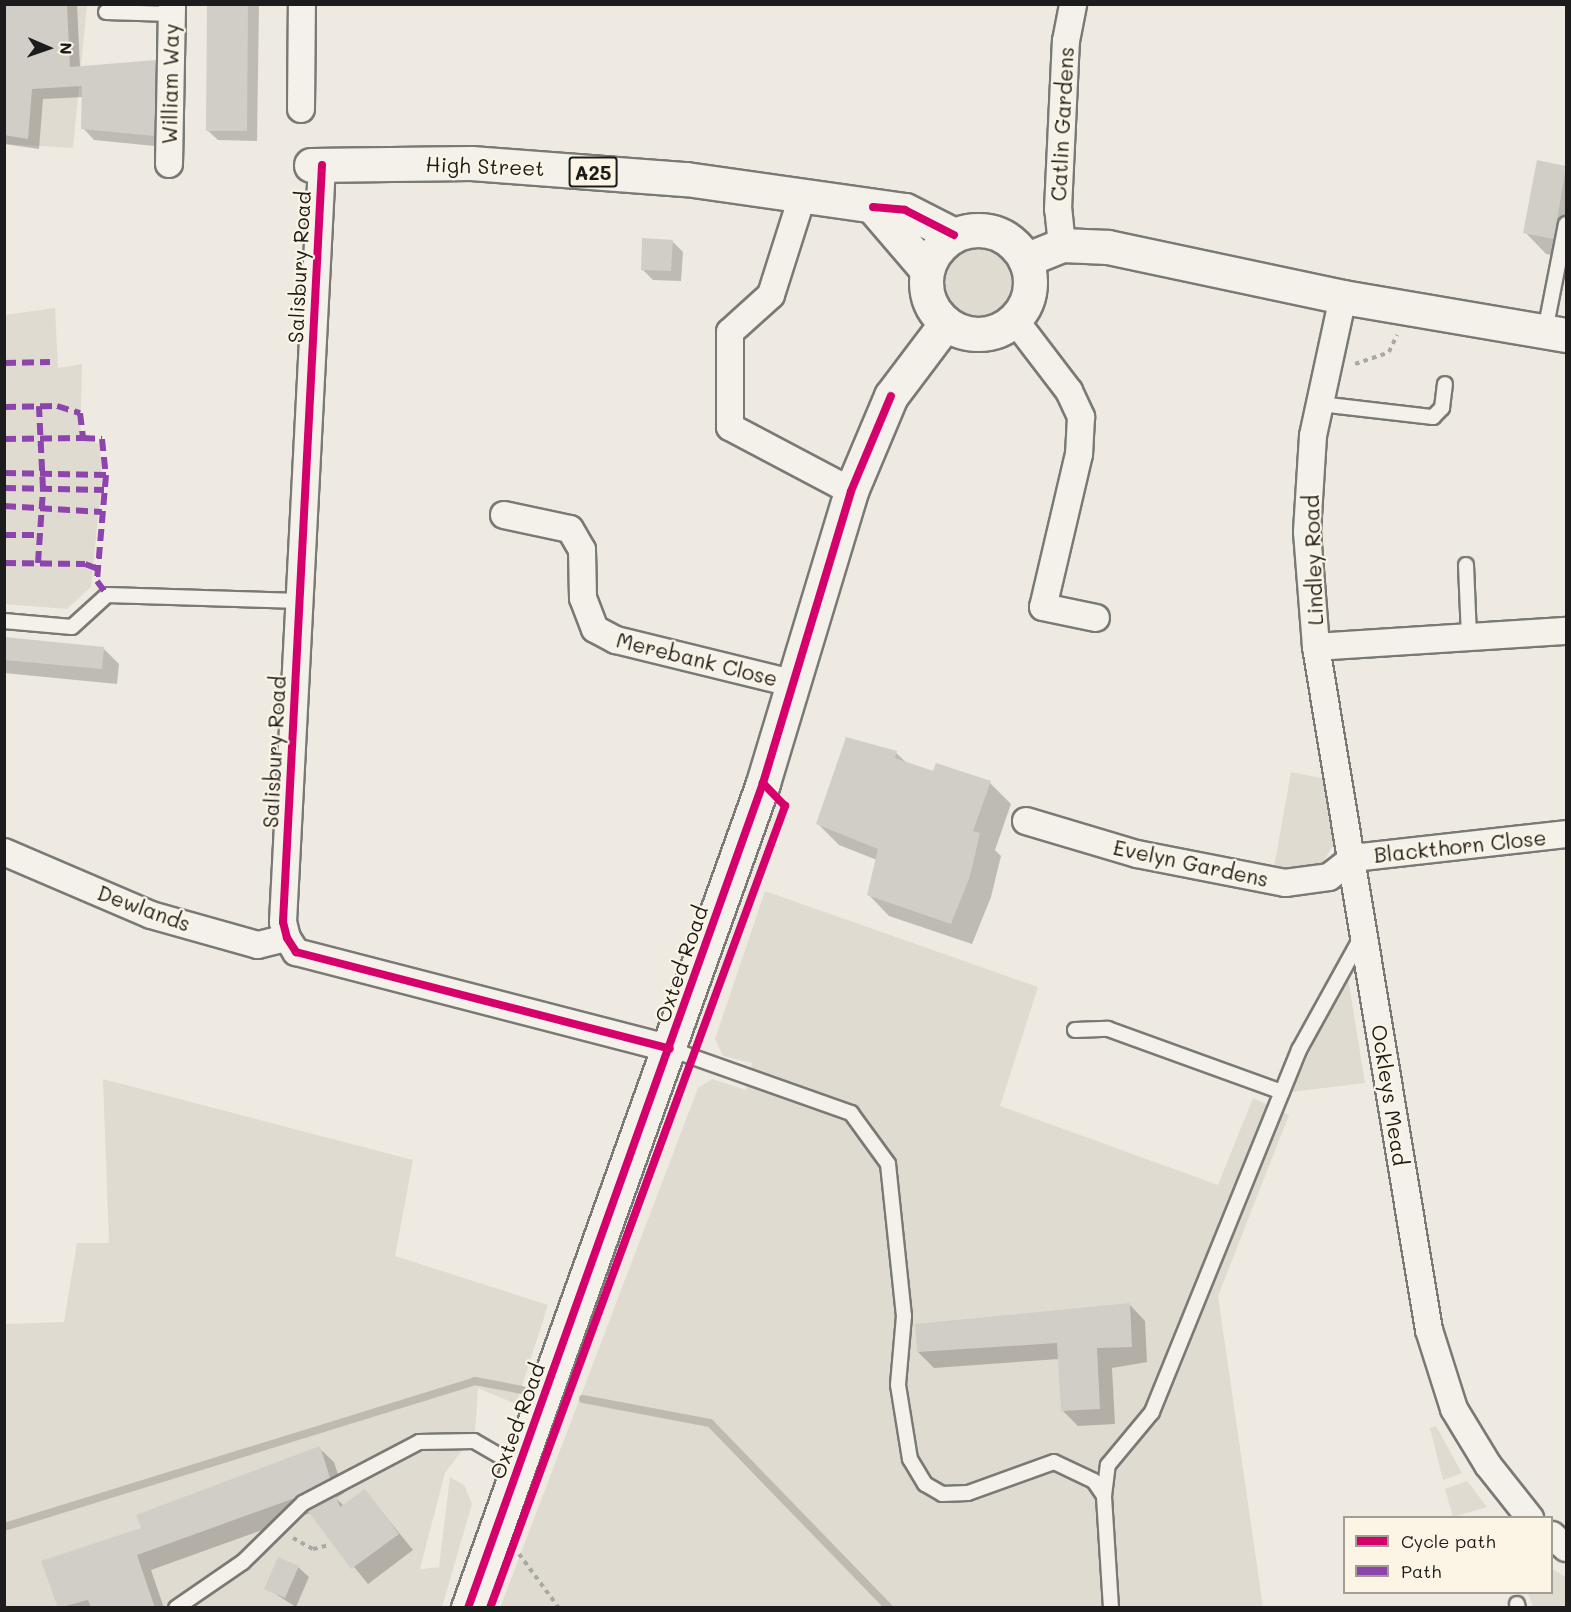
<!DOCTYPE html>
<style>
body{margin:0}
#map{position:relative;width:1571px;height:1612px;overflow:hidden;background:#eeeae2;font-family:Mali,sans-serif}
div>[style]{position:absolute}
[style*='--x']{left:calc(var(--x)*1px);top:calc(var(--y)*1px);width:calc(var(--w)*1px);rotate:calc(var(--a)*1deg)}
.built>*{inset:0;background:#e0dbd0}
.green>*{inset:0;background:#dfdbd0}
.round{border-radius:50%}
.shadow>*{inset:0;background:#0003}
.stream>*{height:8px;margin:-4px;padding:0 4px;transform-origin:4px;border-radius:4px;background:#bebab0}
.building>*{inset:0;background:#d1cec8}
.path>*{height:4px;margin-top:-2px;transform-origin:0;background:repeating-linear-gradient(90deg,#aaa8a4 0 4.5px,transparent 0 9px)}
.roads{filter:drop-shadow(2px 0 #7a7975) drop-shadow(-2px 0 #7a7975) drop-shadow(0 2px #7a7975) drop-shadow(0 -2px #7a7975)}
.lane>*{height:14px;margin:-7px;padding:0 7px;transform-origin:7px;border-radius:7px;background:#f4f1ea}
.street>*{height:26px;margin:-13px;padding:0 13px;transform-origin:13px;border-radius:13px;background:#f4f1ea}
.secondary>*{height:33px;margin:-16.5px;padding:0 16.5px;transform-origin:16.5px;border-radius:16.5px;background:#f4f1ea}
.primary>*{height:33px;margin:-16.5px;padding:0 16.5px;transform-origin:16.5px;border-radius:16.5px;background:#f4f1ea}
.primary>.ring{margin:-16.5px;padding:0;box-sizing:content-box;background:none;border:33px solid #f4f1ea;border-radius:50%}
.quiet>*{height:6px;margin-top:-3px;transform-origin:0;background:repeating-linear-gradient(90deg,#8e44ad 0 12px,transparent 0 18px)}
.cycleway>*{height:8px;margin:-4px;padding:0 4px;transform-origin:4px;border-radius:4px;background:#d6006c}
span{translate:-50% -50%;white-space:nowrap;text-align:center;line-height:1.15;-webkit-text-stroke:4.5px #fcf5e5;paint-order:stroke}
.shield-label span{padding:2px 4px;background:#fcf5e5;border:2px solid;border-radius:4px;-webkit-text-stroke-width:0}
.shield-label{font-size:20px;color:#1c1c1c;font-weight:700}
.street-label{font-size:21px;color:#1c1c1c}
.frame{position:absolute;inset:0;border:6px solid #1c1c1c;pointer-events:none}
.legend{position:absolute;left:1343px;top:1516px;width:210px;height:78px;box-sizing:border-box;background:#fcf5e5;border:2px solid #a29e95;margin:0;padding:8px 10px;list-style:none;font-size:18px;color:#1c1c1c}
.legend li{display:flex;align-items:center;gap:12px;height:30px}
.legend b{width:30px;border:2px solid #a29e95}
.north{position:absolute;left:18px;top:18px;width:60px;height:60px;-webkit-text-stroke:4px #fcf5e5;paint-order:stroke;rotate:92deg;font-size:16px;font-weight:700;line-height:24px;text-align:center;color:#1c1c1c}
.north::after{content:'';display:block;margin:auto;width:21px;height:27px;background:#1c1c1c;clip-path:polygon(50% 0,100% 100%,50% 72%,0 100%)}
</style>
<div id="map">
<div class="built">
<div style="clip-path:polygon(5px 5px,87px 5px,73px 148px,5px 144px)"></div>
<div style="clip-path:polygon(765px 891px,1038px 987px,1000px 1106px,1218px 1185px,1253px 1098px,1289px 1115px,1218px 1296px,1263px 1607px,500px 1608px,698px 1088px,712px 1079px,746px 1090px,752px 1063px,723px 1056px,715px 1039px)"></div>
<div style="clip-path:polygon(478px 1388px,475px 1433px,445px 1473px,410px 1607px,5px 1608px,5px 1536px)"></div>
</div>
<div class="green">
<div class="round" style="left:940px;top:246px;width:72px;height:72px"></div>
<div style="clip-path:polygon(55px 308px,58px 368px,82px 364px,80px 439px,100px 444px,102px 479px,91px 587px,67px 609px,4px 604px,5px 315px)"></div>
<div style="clip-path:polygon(1291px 772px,1326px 779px,1334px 844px,1320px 867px,1273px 873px)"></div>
<div style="clip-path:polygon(1347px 972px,1365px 1083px,1291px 1092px)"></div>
<div style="clip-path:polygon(103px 1079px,413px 1160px,395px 1256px,548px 1305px,516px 1404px,478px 1388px,5px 1536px,5px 1324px,64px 1322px,77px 1243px,109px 1243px)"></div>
<div style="clip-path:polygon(1436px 1426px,1462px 1473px,1443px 1480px,1430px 1428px)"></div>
<div style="clip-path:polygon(450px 1477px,464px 1485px,472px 1504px,442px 1607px,319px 1607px,399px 1572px,439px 1567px)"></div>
<div style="clip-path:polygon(1467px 1481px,1487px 1507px,1453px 1517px,1445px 1489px)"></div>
<div style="clip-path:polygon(1552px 1569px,1566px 1577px,1566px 1607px,1533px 1607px,1528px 1593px,1552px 1592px)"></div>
</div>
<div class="shadow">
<div style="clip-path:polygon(4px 4px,77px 4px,80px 68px,155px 62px,167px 73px,165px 147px,94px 140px,83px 128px,83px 97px,43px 99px,39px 149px,4px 144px)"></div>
<div style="clip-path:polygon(208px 4px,259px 4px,257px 141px,218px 140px,207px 130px)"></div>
<div style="clip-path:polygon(1539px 162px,1566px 168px,1566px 257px,1546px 254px,1525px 232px)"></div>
<div style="clip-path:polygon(672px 241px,683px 252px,681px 281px,653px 280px,642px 269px)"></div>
<div style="clip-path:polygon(4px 639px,103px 648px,119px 664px,117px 684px,4px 673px)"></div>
<div style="clip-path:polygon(896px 753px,907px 763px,934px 773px,990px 783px,1011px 804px,995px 850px,1001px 856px,991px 897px,972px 944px,889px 916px,868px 894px,877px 860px,839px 845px,818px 824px)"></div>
<div style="clip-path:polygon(1130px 1305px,1145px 1321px,1147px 1362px,1112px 1368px,1115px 1424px,1078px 1426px,1062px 1410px,1059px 1359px,934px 1368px,918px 1352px)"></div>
<div style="clip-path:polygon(319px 1448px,334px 1462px,344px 1493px,336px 1498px,344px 1506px,365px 1491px,413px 1550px,368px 1584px,310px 1513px,151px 1570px,164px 1608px,60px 1608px,143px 1529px)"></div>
<div style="clip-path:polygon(298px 1567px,309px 1577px,296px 1607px,266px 1588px)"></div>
</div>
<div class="stream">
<div style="--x:583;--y:1399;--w:129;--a:10.7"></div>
<div style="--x:710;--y:1423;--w:257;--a:45.9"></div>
<div style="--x:4;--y:1527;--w:493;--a:-17.2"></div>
<div style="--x:475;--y:1381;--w:48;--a:10.8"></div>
</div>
<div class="building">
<div style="clip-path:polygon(4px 4px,67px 4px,70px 67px,156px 60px,155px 136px,81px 129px,82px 86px,32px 89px,28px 139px,4px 135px)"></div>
<div style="clip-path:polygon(207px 4px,248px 4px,247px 131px,206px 131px)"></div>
<div style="clip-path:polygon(1537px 160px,1566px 166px,1554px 239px,1523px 233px)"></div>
<div style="clip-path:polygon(642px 238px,673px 240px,671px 271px,641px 270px)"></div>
<div style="clip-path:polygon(4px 637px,104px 647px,102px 669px,4px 660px)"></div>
<div style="clip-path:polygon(846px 737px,897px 751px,895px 758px,933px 771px,936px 763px,991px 781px,973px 831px,980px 833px,970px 876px,951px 924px,867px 895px,878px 849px,816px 824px)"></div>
<div style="clip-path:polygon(1130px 1303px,1132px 1347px,1097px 1348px,1100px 1409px,1061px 1411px,1057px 1343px,917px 1352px,915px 1324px)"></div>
<div style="clip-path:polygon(320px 1446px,330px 1478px,295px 1498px,137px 1555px,155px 1608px,91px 1608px,88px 1600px,58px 1608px,41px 1561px,141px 1528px,136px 1515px)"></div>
<div style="clip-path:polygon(365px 1489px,399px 1534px,351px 1569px,308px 1511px,336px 1496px,340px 1507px)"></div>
<div style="clip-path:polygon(278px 1557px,299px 1566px,285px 1598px,264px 1589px)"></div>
</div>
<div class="path">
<div style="--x:1355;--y:364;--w:36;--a:-19"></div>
<div style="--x:1389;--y:352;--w:19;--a:-65"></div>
<div style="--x:293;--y:1538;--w:23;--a:29"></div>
<div style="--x:313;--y:1549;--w:16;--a:-14"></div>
<div style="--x:519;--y:1554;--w:67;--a:53.5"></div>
</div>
<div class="roads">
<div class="lane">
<div style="--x:106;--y:12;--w:66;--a:1.7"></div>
<div style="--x:1545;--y:331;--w:109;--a:-78.9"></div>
<div style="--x:1320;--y:404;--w:114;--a:6.6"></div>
<div style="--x:1433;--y:417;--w:13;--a:-45"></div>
<div style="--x:1442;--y:408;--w:24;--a:-83"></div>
<div style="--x:1466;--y:565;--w:73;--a:87.6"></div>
<div style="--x:4;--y:621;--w:68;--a:5"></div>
<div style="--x:72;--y:627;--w:47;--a:-42.4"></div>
<div style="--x:107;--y:595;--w:193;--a:1.8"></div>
<div style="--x:1075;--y:1030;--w:33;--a:-2"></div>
<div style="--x:1108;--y:1029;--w:185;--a:19.9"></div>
<div style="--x:670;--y:1049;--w:192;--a:19.5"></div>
<div style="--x:851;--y:1113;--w:63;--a:54"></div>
<div style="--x:888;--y:1164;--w:153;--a:84"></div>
<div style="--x:904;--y:1316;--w:69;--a:95"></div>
<div style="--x:898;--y:1385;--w:75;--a:80.8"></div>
<div style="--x:910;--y:1459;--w:29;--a:59"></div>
<div style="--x:925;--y:1484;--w:20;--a:30"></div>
<div style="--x:942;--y:1494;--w:26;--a:-2"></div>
<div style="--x:968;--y:1493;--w:91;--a:-19.8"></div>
<div style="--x:1054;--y:1462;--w:44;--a:25.4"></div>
<div style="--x:1094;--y:1481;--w:18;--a:56"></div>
<div style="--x:1517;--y:1604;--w:4;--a:76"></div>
<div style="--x:176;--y:1608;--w:81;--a:-34.5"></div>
<div style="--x:243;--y:1562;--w:84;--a:-44.5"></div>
<div style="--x:303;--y:1503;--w:131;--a:-27.7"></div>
<div style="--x:419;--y:1442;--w:55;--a:-1"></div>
<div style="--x:474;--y:1441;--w:52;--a:30"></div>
<div style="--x:1111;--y:1608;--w:112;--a:-93.6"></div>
<div style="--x:1104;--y:1496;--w:31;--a:-83"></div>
<div style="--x:1108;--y:1465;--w:69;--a:-50.3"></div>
<div style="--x:1152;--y:1412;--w:391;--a:-67.9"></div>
<div style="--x:1299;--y:1050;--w:130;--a:-61.1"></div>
</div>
<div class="street">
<div style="--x:301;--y:109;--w:105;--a:-89.5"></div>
<div style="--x:169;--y:164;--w:160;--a:-88.9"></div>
<div style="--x:322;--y:165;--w:758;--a:92.95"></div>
<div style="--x:283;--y:922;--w:16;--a:76"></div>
<div style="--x:287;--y:938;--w:17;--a:57"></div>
<div style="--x:296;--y:952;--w:386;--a:14.5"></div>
<div style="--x:803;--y:194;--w:106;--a:107.6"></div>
<div style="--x:771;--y:295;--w:55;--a:137.9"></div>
<div style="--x:730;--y:332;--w:95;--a:90"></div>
<div style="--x:730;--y:427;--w:137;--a:27.9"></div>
<div style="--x:1062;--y:245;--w:36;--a:-96"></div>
<div style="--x:1058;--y:209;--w:168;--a:-87.3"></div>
<div style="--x:1066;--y:41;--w:38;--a:-79"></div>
<div style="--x:1343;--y:297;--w:142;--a:102.2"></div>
<div style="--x:1313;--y:436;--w:96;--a:93.6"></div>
<div style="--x:1307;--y:532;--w:115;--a:85.5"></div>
<div style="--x:1316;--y:647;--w:251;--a:-3.7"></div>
<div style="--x:1014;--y:319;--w:91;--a:52.6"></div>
<div style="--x:1069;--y:391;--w:29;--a:65"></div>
<div style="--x:1081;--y:417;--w:37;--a:93"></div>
<div style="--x:1079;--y:454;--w:157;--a:103.2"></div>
<div style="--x:1043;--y:607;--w:54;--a:11.7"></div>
<div style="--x:504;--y:515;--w:67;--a:12"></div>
<div style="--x:570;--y:529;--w:24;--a:60"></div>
<div style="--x:582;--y:550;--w:48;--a:88.8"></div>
<div style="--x:583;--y:598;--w:33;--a:69"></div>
<div style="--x:595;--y:629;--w:24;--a:28"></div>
<div style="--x:616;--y:640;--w:184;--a:13.8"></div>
<div style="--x:1316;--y:647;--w:692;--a:80.61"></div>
<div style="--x:1429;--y:1330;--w:83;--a:72.4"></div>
<div style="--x:1454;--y:1409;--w:66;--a:58.7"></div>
<div style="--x:1488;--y:1465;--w:68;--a:51.6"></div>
<div style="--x:1026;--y:821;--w:116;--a:16.6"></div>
<div style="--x:1137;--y:854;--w:151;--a:11.1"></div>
<div style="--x:1285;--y:883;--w:44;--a:-7.8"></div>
<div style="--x:1329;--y:877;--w:31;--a:-38"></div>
<div style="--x:1353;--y:858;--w:214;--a:-6.4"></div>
<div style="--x:4;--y:852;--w:160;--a:23.2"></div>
<div style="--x:151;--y:915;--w:111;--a:15.7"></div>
<div style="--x:258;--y:945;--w:30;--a:-14"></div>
<div style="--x:1552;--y:1535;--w:19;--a:43"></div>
</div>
<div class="secondary">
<div style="--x:1025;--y:260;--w:40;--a:-22"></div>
<div style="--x:1062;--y:245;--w:46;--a:2.5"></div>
<div style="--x:1108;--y:247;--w:240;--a:12"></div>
<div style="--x:1343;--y:297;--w:226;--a:9.7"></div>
</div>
<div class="primary">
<div style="--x:311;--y:165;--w:160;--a:-0.7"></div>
<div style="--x:471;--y:163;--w:216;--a:4.3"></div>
<div style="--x:686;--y:179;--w:221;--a:8.1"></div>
<div style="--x:905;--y:210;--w:55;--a:27"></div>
<div style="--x:873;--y:207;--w:83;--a:49.4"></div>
<div class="ring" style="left:926px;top:230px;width:71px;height:71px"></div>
<div style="--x:468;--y:1608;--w:876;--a:-70.32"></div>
<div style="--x:763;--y:783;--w:305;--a:-73.2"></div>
<div style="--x:851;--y:491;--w:103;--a:-67.2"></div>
<div style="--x:891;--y:396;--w:91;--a:-53"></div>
</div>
</div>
<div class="quiet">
<div style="--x:4;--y:363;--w:46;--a:-1.2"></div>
<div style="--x:4;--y:407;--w:53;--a:-1.1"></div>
<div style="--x:57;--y:406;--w:24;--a:17"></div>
<div style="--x:80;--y:413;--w:25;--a:83"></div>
<div style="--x:83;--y:438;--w:19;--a:3"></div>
<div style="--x:102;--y:439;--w:36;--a:84"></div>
<div style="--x:106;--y:475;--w:106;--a:94.9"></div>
<div style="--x:97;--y:581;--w:17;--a:54"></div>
<div style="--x:4;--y:439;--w:79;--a:-0.7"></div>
<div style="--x:4;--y:473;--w:102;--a:1.1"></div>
<div style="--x:4;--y:488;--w:100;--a:1.1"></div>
<div style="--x:4;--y:506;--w:98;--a:3.5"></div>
<div style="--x:4;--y:535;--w:34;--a:0"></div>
<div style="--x:4;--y:563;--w:81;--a:0.7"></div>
<div style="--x:85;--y:564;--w:14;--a:21"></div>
<div style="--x:38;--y:563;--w:74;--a:-86.1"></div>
<div style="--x:43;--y:489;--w:83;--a:-92.8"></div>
</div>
<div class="cycleway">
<div style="--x:322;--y:165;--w:758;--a:92.95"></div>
<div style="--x:283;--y:922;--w:16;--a:76"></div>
<div style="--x:287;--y:938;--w:17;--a:57"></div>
<div style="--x:296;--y:952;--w:386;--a:14.5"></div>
<div style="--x:873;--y:207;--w:32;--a:5"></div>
<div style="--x:905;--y:210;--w:55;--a:27"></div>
<div style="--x:468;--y:1608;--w:876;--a:-70.32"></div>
<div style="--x:763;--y:783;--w:305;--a:-73.2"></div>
<div style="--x:851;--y:491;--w:103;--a:-67.2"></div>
<div style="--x:490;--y:1608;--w:855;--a:-69.8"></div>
<div style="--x:785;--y:806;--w:32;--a:-134"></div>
</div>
<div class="shield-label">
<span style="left:593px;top:172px">A25</span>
</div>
<div class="street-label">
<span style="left:170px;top:84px;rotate:-89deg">William Way</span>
<span style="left:1062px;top:124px;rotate:-87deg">Catlin Gardens</span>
<span style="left:485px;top:166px;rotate:2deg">High Street</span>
<span style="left:299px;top:267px;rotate:-87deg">Salisbury Road</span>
<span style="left:1313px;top:560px;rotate:-92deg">Lindley Road</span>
<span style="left:697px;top:659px;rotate:14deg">Merebank Close</span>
<span style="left:274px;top:752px;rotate:-87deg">Salisbury Road</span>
<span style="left:1460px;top:846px;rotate:-6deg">Blackthorn Close</span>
<span style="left:1191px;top:863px;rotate:12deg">Evelyn Gardens</span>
<span style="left:144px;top:908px;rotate:20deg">Dewlands</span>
<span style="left:681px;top:964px;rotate:-71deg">Oxted Road</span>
<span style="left:1390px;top:1095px;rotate:81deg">Ockleys Mead</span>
<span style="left:517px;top:1421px;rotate:-70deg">Oxted Road</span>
</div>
<div class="frame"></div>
<ul class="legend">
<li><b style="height:8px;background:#d6006c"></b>Cycle path</li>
<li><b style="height:8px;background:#8e44ad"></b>Path</li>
</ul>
<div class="north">N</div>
</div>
